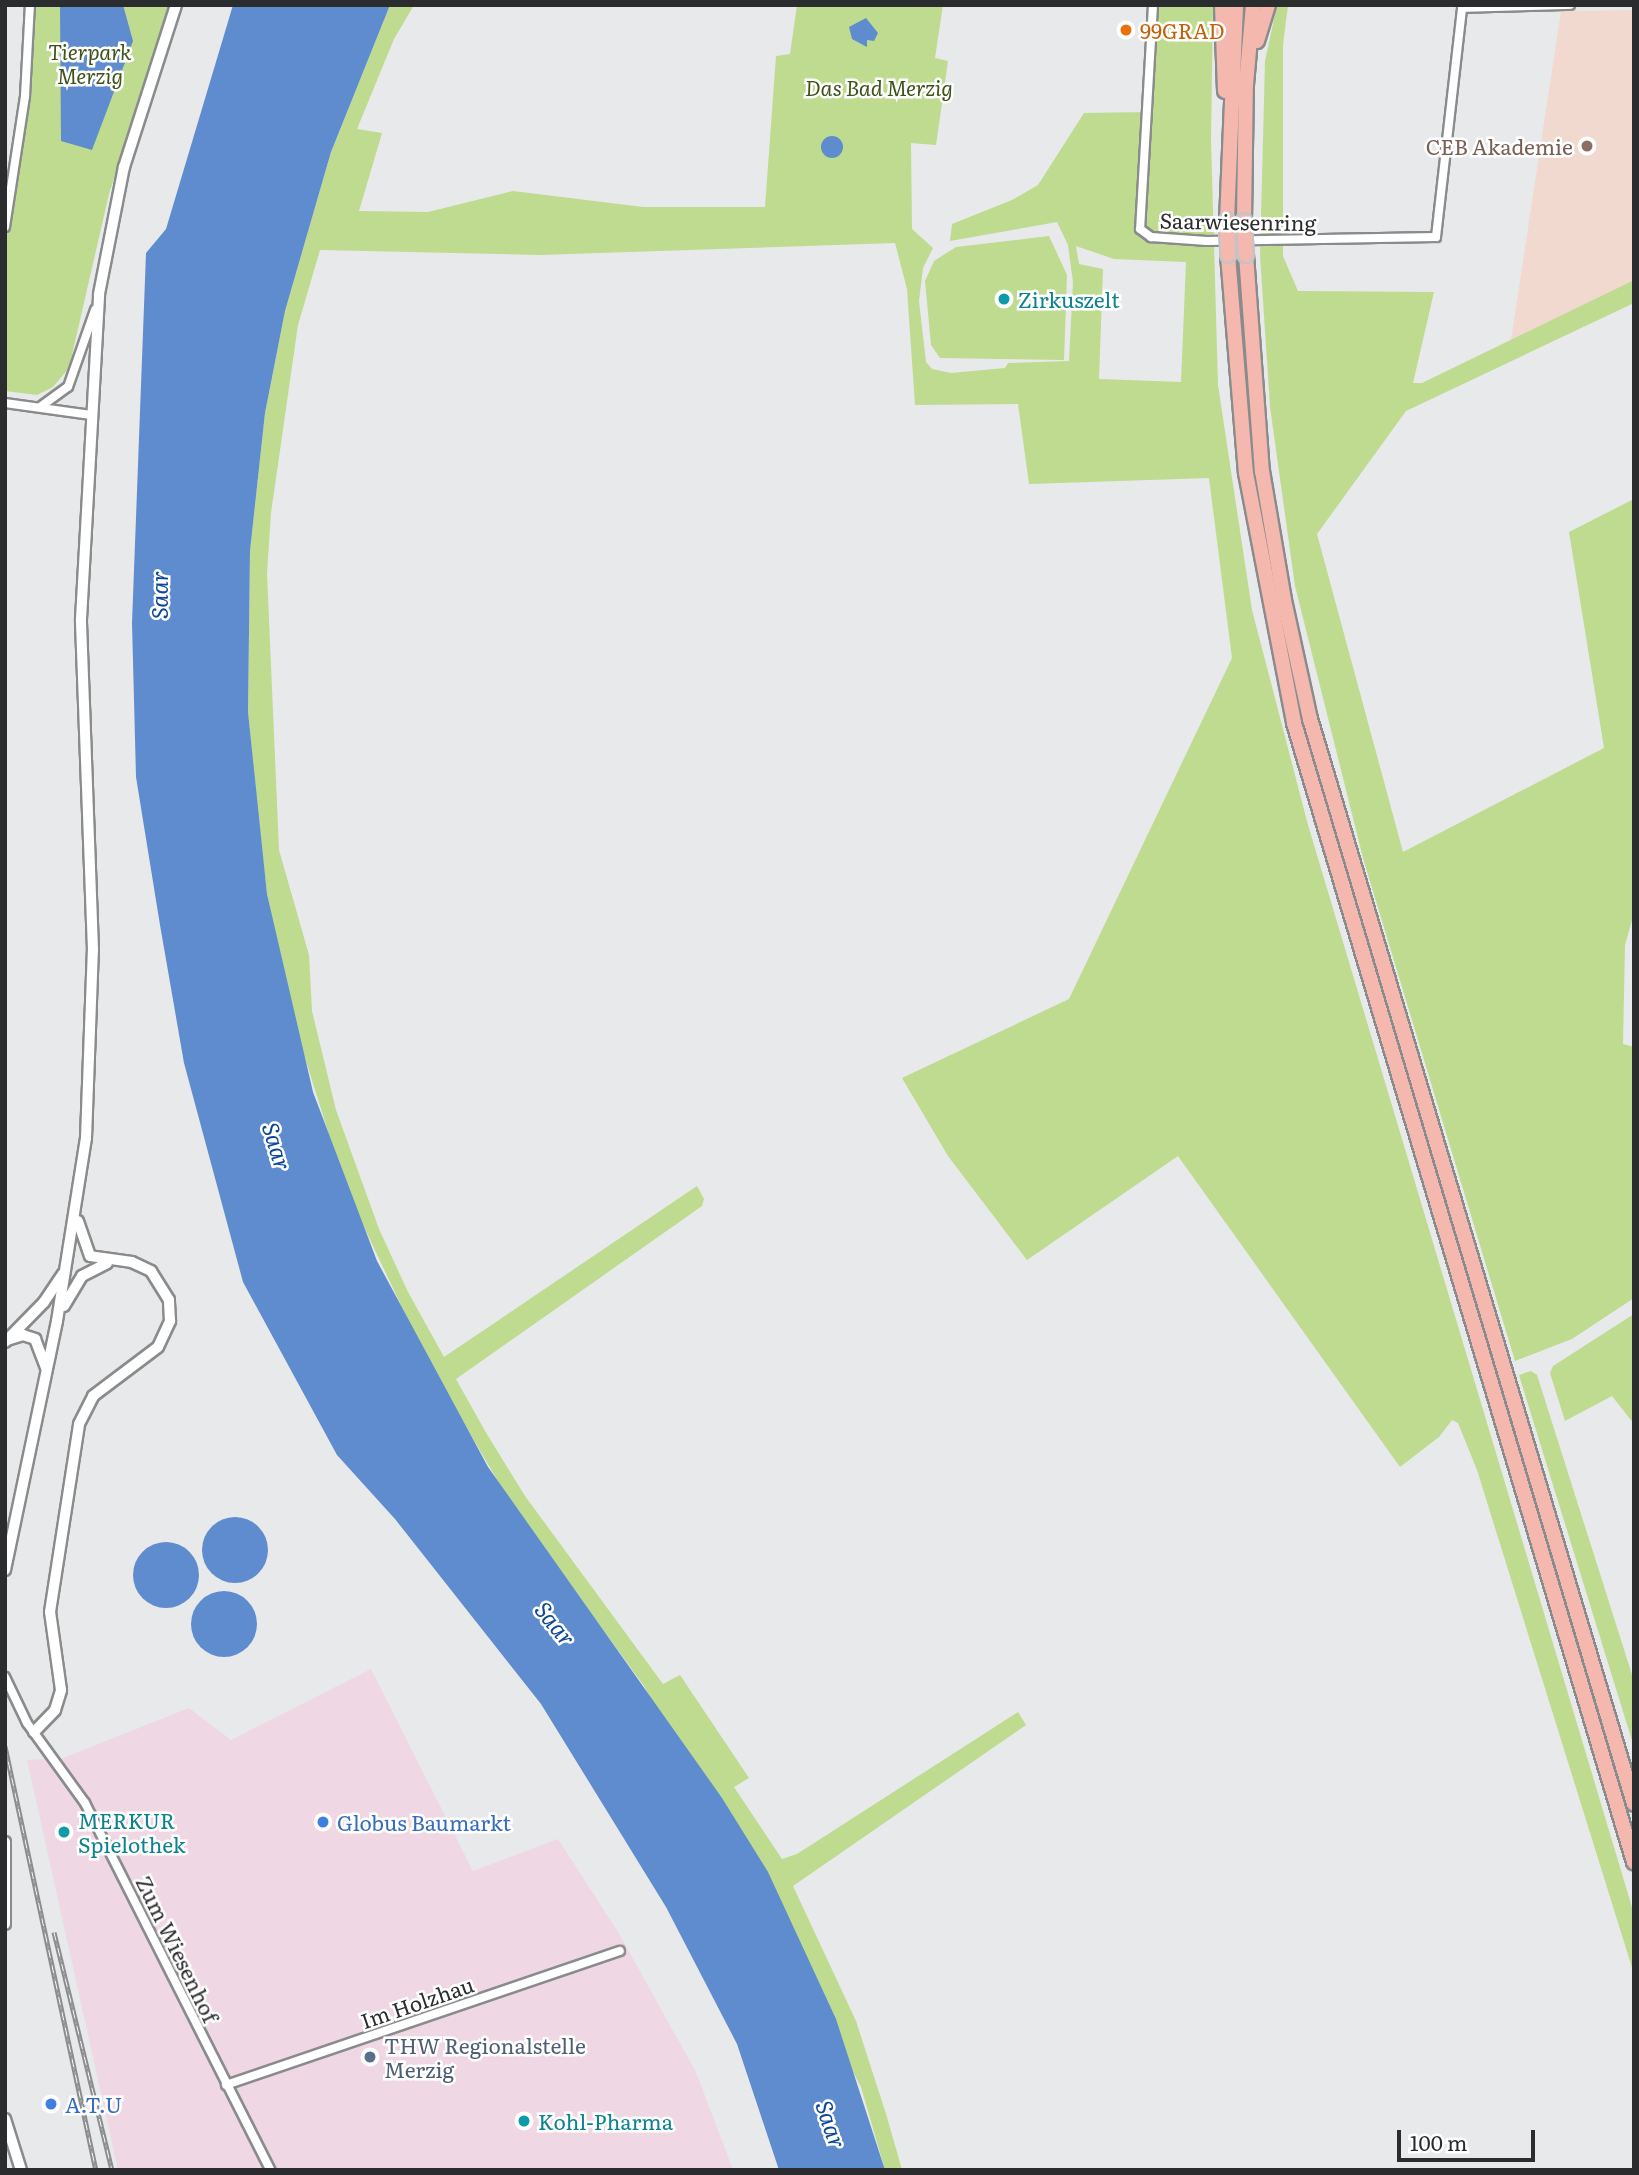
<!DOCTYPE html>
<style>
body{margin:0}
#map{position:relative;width:1639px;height:2175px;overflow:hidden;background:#e7e9eb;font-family:Literata,serif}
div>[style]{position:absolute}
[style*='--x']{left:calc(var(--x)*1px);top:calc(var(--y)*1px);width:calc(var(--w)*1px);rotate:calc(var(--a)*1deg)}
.industrial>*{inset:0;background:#efd8e3}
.education>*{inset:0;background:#f2d9d0}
.green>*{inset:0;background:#bedb90}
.water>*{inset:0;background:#5f8cce}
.round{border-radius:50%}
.roads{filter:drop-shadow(2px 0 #898b8c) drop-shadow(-2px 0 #898b8c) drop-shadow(0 2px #898b8c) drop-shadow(0 -2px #898b8c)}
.street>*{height:8px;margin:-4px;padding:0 4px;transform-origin:4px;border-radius:4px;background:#fff}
.secondary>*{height:10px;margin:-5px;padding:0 5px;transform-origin:5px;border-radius:5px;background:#fff}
.highway>*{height:14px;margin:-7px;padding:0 7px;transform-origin:7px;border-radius:7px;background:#f4b8ae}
.rail>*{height:5px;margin-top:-2.5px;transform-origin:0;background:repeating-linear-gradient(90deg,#fff 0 8px,#8a8c8d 0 16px);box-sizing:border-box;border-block:2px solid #8a8c8d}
.bridges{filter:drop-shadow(2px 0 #c4c4c4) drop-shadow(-2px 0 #c4c4c4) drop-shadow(0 2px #c4c4c4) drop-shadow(0 -2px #c4c4c4)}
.highway-bridge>*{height:14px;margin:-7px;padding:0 7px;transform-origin:7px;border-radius:7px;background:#f4b8ae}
.dots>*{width:19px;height:19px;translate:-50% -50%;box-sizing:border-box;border:4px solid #fff;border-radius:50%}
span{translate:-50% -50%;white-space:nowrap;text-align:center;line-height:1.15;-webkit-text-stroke:5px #fff;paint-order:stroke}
.food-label{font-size:21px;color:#c56008}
.left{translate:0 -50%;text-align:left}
.park-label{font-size:21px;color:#3f5219;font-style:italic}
.education-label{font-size:21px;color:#785e54}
.right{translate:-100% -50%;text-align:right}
.street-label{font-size:21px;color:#2b2c2d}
.culture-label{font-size:21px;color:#0d838f}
.shop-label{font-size:21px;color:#366cbe}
.service-label{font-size:21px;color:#4e5e75}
.water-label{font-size:23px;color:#0b4897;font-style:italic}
.frame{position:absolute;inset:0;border:7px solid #2b2c2d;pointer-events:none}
.scale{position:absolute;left:1397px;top:2130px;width:138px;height:32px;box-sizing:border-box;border:4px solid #2b2c2d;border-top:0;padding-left:9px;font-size:21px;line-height:24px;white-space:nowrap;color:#2b2c2d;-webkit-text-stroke:5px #fff;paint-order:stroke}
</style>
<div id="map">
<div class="industrial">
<div style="clip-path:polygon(371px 1669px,473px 1871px,558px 1839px,618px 1932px,696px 2072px,733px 2170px,118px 2170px,27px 1760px,63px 1758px,189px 1708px,231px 1740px)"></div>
</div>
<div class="education">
<div style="clip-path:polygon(1634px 10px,1634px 280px,1511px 340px,1561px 11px)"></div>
</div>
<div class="green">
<div style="clip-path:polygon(35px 5px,169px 5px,109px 194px,69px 368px,53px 387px,37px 395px,5px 391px,5px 241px,31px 94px)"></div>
<div style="clip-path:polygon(evenodd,390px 5px,414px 5px,394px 39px,357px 129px,382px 133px,359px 211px,428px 212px,513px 191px,643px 207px,765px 207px,776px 56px,790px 54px,797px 5px,943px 5px,935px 58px,948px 61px,936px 145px,911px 143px,912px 229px,933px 248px,923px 268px,919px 301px,926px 362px,932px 369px,951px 373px,1005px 368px,1008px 363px,1069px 361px,1073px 282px,1068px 245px,1057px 222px,950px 241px,952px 224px,1012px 200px,1038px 185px,1084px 113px,1152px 112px,1158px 5px,1213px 5px,1211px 140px,1218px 385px,1252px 610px,1308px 825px,1634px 1914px,1634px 1974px,1477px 1470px,1458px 1423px,1452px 1420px,1439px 1437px,1400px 1467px,1178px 1156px,1027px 1260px,948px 1156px,902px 1078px,1069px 999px,1232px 658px,1209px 478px,1029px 484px,1018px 404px,915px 405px,907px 289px,895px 243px,540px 255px,320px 250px,298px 325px,271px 513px,267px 573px,279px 850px,309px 955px,312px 1011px,336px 1110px,379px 1229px,408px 1292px,444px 1357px,697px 1186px,704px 1199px,702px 1206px,456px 1379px,485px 1431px,525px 1496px,663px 1684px,680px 1675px,749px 1778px,734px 1787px,782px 1859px,797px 1854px,1018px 1712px,1026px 1725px,793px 1886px,856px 2021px,887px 2117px,902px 2170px,885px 2170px,861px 2087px,644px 1686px,509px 1500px,428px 1362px,346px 1189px,296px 1029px,267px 894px,255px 788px,248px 712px,250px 551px,265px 413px,285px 311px,331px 152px,390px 5px,1076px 246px,1114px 259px,1186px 262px,1181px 382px,1099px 379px,1103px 269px,1079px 264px,1076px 246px)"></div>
<div style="clip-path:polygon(1277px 5px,1288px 5px,1283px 45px,1283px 256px,1298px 291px,1434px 292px,1413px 383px,1422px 383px,1634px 280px,1634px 303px,1406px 411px,1317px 534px,1403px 852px,1604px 748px,1569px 532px,1634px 499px,1634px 913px,1625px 945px,1623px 1044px,1634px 1047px,1634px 1298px,1572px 1339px,1515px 1361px,1363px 858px,1295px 586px,1270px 407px,1260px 255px,1265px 61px)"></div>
<div style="clip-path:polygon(1049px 236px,1067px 275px,1064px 360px,940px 358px,931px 345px,925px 281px,934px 261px,956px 247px)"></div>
<div style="clip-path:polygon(1634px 1314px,1634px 1424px,1612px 1396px,1565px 1421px,1550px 1373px,1553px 1366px)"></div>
<div style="clip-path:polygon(1531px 1371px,1537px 1375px,1634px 1681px,1634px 1747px,1519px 1375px)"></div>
</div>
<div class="water">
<div style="clip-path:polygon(60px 5px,123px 5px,133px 41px,92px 150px,61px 141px)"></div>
<div style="clip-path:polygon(233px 5px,390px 5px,331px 152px,285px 311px,265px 413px,250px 551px,248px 712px,267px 894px,313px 1092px,377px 1261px,488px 1467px,722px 1798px,768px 1872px,836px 2019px,885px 2170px,779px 2170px,737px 2044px,666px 1907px,541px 1704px,395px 1519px,337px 1455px,243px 1282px,184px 1063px,160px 925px,136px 777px,132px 623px,146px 253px,166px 229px)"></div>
<div style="clip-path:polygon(866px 18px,878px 33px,874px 41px,867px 40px,867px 47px,852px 39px,849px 27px)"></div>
<div class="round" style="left:821px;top:136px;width:22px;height:22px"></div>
<div class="round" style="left:202px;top:1517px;width:66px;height:66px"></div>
<div class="round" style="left:133px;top:1542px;width:66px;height:66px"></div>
<div class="round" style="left:191px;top:1591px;width:66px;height:66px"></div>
</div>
<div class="roads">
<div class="street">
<div style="--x:1153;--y:5;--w:224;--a:93.3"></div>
<div style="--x:1140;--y:229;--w:14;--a:36"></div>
<div style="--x:1151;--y:237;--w:56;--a:4.1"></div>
<div style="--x:1207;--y:241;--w:229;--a:-1"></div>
<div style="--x:1436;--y:237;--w:230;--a:-83.5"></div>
<div style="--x:1462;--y:8;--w:108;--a:-1.6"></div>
<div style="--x:5;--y:227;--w:133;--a:-81.3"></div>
<div style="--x:25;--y:96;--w:91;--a:-86.9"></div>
<div style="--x:5;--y:403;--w:87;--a:7.9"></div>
<div style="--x:40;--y:407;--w:34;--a:-36"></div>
<div style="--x:68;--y:387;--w:82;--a:-70.7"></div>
<div style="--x:5;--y:1677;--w:51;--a:64.4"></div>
<div style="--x:27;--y:1723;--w:99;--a:54.1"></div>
<div style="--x:85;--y:1803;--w:411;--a:63.2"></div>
<div style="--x:226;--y:2085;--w:416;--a:-18.8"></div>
</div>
<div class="secondary">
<div style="--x:64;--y:1306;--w:35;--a:-59"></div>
<div style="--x:82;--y:1276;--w:28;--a:-27"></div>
<div style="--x:7;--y:1340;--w:17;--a:-17"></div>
<div style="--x:23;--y:1335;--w:13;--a:18"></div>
<div style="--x:35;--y:1339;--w:30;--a:69"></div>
<div style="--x:5;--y:1342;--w:56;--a:-45.7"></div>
<div style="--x:44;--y:1302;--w:34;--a:-56"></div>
<div style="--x:5;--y:1570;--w:254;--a:-78.2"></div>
<div style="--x:57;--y:1321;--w:185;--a:-81"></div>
<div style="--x:86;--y:1138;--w:188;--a:-87.9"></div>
<div style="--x:93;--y:950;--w:331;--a:-92.1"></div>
<div style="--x:81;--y:619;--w:325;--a:-86.8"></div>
<div style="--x:99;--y:294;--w:129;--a:-78.9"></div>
<div style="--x:124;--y:167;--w:170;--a:-72.2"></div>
<div style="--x:34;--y:1732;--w:30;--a:-46"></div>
<div style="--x:55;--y:1710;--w:21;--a:-73"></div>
<div style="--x:61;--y:1690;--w:79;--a:-98"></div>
<div style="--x:50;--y:1612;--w:190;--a:-81.2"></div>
<div style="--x:79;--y:1424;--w:31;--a:-63"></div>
<div style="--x:93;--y:1396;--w:81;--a:-37"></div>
<div style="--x:158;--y:1347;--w:29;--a:-65"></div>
<div style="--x:170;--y:1321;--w:21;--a:-93"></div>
<div style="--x:169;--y:1300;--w:34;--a:-122"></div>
<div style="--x:151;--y:1271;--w:21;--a:-155"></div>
<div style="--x:132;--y:1262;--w:42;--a:-171.9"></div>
<div style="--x:90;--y:1256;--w:37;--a:-109"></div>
<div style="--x:5;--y:1842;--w:82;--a:90"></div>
<div style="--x:5;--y:2119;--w:53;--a:72.6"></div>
</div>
<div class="highway">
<div style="--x:1222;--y:5;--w:86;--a:88"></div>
<div style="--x:1257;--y:41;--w:38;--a:-73"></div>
<div style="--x:1227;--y:221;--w:216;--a:-87.6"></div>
<div style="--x:1244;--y:221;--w:136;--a:-89.2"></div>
<div style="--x:1246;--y:85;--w:80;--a:-85"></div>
<div style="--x:1228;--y:255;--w:219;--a:85.3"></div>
<div style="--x:1246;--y:473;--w:255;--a:79.1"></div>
<div style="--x:1294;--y:723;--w:1189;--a:73.38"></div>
<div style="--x:1246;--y:255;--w:217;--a:85.8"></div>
<div style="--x:1262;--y:471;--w:131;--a:80.3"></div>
<div style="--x:1284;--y:600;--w:122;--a:77.7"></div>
<div style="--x:1310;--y:719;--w:1132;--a:73.37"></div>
</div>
</div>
<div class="rail">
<div style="--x:5;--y:1746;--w:434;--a:77.9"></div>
<div style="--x:54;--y:1932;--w:245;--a:76.3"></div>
</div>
<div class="bridges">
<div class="highway-bridge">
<div style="--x:1227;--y:221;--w:34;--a:88"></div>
<div style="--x:1244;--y:221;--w:34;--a:87"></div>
</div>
</div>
<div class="dots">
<div style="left:1126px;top:30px;background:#e8710a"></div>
<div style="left:1587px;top:146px;background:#8d6e63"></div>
<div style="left:1004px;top:299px;background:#0f9aa8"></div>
<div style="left:323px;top:1822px;background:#3f7fe0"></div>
<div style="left:64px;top:1832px;background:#0f9aa8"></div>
<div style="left:370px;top:2057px;background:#5c6f8a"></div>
<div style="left:51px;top:2104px;background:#3f7fe0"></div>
<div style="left:524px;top:2121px;background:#0f9aa8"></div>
</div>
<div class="food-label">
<span class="left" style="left:1140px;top:30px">99GRAD</span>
</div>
<div class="park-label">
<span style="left:90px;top:63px">Tierpark<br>Merzig</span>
<span style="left:879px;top:87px">Das Bad Merzig</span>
</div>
<div class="education-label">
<span class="right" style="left:1573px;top:146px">CEB Akademie</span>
</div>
<div class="street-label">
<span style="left:1238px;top:221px;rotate:1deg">Saarwiesenring</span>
<span style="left:178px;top:1949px;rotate:64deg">Zum Wiesenhof</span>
<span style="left:417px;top:2002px;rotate:-19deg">Im Holzhau</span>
</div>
<div class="culture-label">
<span class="left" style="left:1018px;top:299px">Zirkuszelt</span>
<span class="left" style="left:78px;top:1832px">MERKUR<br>Spielothek</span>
<span class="left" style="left:538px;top:2121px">Kohl-Pharma</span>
</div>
<div class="shop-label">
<span class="left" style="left:337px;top:1822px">Globus Baumarkt</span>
<span class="left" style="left:65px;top:2104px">A.T.U</span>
</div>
<div class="service-label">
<span class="left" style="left:384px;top:2057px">THW Regionalstelle<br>Merzig</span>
</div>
<div class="water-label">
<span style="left:158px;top:595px;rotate:-90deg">Saar</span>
<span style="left:278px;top:1146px;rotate:73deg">Saar</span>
<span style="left:556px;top:1623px;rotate:51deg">Saar</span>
<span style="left:832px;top:2124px;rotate:71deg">Saar</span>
</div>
<div class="frame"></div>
<div class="scale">100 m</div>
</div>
